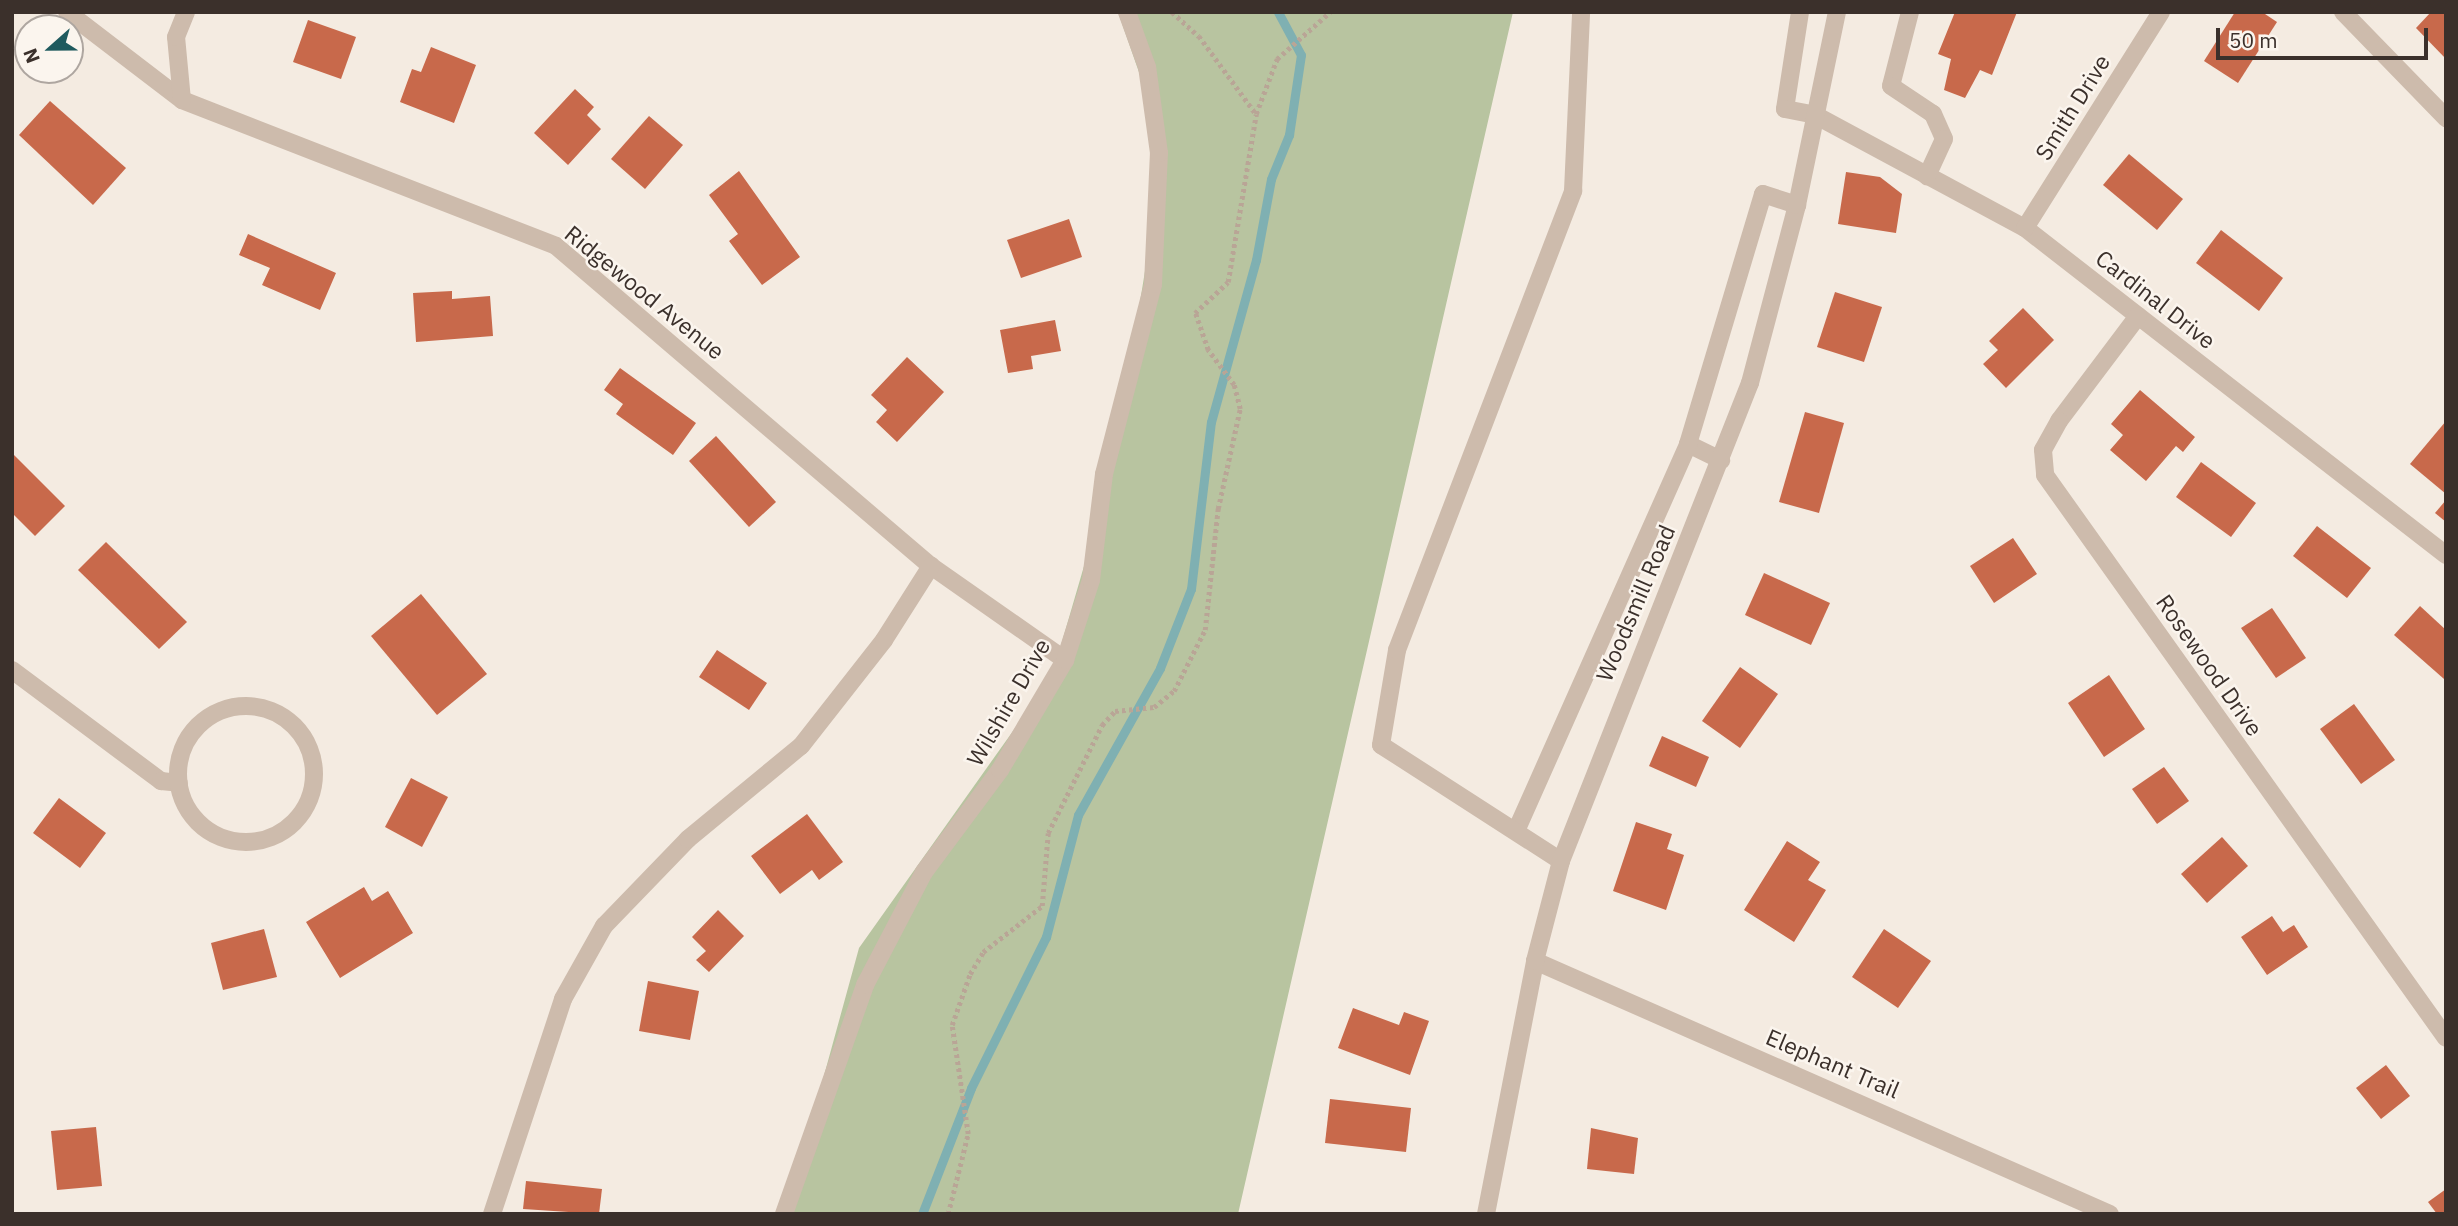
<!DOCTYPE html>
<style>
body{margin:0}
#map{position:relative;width:2458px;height:1226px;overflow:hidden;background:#f4ebe1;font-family:"IBM Plex Sans",sans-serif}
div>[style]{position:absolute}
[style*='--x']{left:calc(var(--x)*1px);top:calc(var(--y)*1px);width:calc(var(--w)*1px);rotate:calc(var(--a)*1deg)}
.green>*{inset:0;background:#b8c4a0}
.stream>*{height:9px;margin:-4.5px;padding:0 4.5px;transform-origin:4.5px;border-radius:4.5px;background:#7fb0b2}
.building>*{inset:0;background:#c8694b}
.path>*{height:4.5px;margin-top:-2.25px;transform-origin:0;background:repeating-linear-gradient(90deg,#b9a596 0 3.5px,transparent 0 7px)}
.minor>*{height:18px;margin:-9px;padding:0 9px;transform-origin:9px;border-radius:9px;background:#cdbbac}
.minor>.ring{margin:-9px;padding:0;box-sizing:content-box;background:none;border:18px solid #cdbbac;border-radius:50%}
span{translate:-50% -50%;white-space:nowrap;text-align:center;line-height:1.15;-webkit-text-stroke:5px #fbf5ee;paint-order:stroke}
.street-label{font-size:23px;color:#3b302b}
.frame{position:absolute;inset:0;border:14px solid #3b302b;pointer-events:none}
.north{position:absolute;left:14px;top:14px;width:70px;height:70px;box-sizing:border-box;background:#fbf5ee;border:2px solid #aea6a0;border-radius:50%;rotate:249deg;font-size:19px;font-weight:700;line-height:28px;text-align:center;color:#3b302b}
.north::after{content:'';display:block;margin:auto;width:24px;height:32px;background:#1f5a5e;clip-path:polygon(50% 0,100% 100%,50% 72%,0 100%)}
.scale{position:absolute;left:2216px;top:28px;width:212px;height:32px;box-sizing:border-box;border:4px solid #3b302b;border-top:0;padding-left:9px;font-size:21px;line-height:24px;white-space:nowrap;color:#3b302b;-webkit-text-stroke:5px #fbf5ee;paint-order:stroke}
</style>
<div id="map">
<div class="green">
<div style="clip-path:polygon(1118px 12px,1513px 12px,1238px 1214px,786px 1214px,859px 948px,1052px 676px,1114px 463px,1165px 147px)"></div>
</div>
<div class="stream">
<div style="--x:922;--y:1214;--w:135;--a:-68.7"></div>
<div style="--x:971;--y:1088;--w:169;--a:-63.6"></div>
<div style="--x:1046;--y:937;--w:126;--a:-75.3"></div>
<div style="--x:1078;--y:815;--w:168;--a:-60.8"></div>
<div style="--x:1160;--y:668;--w:85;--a:-68.6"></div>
<div style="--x:1191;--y:589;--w:168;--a:-83.2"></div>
<div style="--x:1211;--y:422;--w:168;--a:-74.5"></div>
<div style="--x:1256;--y:260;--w:82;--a:-79.5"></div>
<div style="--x:1271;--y:179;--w:48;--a:-67.8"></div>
<div style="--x:1289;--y:135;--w:81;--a:-81.5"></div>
<div style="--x:1301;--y:55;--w:49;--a:-118.1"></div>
</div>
<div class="building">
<div style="clip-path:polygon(1955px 12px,2017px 12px,1992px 75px,1980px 70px,1965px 98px,1944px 90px,1951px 59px,1938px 54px)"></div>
<div style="clip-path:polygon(2235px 12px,2262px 12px,2277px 22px,2238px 83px,2204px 61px)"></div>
<div style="clip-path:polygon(2431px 12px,2446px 12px,2446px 59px,2416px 28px)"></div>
<div style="clip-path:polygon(308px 20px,356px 37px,341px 79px,293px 62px)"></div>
<div style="clip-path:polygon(431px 47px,476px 65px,454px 123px,400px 102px,412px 69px,421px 72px)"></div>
<div style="clip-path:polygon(575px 89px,594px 107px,587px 115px,601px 129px,568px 165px,534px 133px)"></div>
<div style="clip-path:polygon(50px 101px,126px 168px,93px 205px,19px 135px)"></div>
<div style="clip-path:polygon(649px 116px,683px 145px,645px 189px,611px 159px)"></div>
<div style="clip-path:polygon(2129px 154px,2183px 199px,2157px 230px,2103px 185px)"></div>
<div style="clip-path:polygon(739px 171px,800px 257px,762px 285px,729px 241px,738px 234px,709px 195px)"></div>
<div style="clip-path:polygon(1846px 172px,1880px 177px,1902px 194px,1896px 233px,1838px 224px)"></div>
<div style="clip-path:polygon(1069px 219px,1082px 257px,1021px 278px,1007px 240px)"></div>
<div style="clip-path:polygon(2221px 230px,2283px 278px,2259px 311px,2196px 263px)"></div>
<div style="clip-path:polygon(248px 234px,336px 273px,320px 310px,262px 285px,270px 268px,239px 255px)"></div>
<div style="clip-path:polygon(452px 291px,452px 299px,490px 296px,493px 336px,416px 342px,413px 293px)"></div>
<div style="clip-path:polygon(1835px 292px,1882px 307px,1864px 362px,1817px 347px)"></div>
<div style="clip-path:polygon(2023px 308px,2054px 340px,2006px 388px,1983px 364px,1998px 350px,1989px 341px)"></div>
<div style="clip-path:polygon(1055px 320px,1061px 351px,1031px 356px,1033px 369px,1008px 373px,1000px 330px)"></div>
<div style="clip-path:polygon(907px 357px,944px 392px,897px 442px,876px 422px,887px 410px,871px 395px)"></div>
<div style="clip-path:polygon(620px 368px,696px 423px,673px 455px,616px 414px,623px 404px,604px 390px)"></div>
<div style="clip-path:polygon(2140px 390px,2195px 437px,2183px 452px,2176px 446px,2146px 481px,2110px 450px,2123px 435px,2111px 424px)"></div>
<div style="clip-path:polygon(1805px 412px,1844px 423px,1819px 513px,1779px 502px)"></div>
<div style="clip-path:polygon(2446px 421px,2446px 494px,2410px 464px)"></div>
<div style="clip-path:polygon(716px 436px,776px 502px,749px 527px,689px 461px)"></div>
<div style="clip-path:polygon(12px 453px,65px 506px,35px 536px,12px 513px)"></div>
<div style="clip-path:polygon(2201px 462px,2256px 503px,2231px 537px,2176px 497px)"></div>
<div style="clip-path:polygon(2446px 500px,2446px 522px,2435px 513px)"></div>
<div style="clip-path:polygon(2317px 526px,2371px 568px,2347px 598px,2293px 556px)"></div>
<div style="clip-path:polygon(2013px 538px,2037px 574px,1994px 603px,1970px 566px)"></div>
<div style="clip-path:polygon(106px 542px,187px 622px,159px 649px,78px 570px)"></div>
<div style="clip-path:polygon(1764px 573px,1830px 603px,1811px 645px,1745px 615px)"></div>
<div style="clip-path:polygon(421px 594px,487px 674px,437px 715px,371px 636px)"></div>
<div style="clip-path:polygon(2420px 606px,2446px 630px,2444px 679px,2394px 635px)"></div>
<div style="clip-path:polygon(2272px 608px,2306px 658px,2276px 678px,2241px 628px)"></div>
<div style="clip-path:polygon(717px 650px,767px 683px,749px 710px,699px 677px)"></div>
<div style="clip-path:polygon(1740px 667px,1778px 694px,1740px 748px,1702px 721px)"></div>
<div style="clip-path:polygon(2109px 675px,2145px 729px,2104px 757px,2068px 703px)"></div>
<div style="clip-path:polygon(2354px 704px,2395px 760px,2361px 784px,2320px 729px)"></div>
<div style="clip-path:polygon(1662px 736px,1709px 757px,1696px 787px,1649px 766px)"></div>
<div style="clip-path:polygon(2164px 767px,2189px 801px,2157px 824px,2132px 789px)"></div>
<div style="clip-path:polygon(411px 778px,448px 797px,422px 847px,385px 827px)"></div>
<div style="clip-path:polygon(59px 798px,106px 833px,80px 868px,33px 833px)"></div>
<div style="clip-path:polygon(807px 814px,843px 862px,819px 880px,812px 870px,780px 894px,751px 856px)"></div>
<div style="clip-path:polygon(1636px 822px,1672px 834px,1667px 849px,1684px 855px,1666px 910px,1613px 891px)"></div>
<div style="clip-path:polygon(2222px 837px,2248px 866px,2207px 903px,2181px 874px)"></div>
<div style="clip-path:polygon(1787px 841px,1820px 862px,1808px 880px,1826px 890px,1794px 942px,1744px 910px)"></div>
<div style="clip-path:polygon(364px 887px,372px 901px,388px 891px,413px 933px,340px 978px,306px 922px)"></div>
<div style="clip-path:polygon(718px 910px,744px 936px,709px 972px,696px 960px,706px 951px,692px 937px)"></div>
<div style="clip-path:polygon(2272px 916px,2283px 932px,2294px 925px,2308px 947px,2267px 975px,2241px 937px)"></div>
<div style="clip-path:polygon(264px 929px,277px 977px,223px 990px,211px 943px)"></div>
<div style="clip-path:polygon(1884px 929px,1931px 961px,1898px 1008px,1852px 977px)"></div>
<div style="clip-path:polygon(648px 981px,699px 991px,690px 1040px,639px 1031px)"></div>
<div style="clip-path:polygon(1353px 1008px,1399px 1025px,1404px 1012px,1429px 1021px,1410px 1075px,1338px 1048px)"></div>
<div style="clip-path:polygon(2386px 1065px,2410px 1096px,2381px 1119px,2356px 1088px)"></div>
<div style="clip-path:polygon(1330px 1099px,1411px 1108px,1406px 1152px,1325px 1143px)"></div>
<div style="clip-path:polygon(96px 1127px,102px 1186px,57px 1190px,51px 1131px)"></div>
<div style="clip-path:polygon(1591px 1128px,1638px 1138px,1634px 1174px,1587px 1169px)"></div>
<div style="clip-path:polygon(526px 1181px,602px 1189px,599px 1214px,523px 1209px)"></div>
<div style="clip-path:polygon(2446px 1189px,2446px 1214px,2437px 1214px,2428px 1202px)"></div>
</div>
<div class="path">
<div style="--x:1172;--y:12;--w:36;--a:42"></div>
<div style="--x:1199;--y:36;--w:97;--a:53.8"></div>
<div style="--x:948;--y:1214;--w:82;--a:-76"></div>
<div style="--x:968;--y:1134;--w:110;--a:-98.4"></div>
<div style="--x:952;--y:1025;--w:54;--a:-70.6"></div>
<div style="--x:970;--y:974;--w:26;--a:-59"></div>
<div style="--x:983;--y:952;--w:75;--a:-37.9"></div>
<div style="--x:1042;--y:906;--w:73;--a:-85.3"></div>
<div style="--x:1048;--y:833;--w:121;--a:-63.4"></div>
<div style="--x:1102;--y:725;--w:19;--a:-47"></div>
<div style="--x:1115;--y:711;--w:39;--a:-6"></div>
<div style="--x:1154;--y:707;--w:26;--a:-39"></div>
<div style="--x:1174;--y:691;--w:68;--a:-63.1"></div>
<div style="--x:1205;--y:630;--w:122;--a:-83.9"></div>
<div style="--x:1218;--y:509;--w:102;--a:-77.6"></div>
<div style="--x:1240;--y:409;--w:25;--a:-104"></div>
<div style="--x:1234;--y:385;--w:44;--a:-126.6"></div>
<div style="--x:1208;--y:350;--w:39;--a:-109"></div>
<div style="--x:1195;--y:313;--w:45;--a:-43.2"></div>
<div style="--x:1228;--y:282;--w:170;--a:-80.5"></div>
<div style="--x:1256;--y:114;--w:59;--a:-69.1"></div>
<div style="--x:1277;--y:59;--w:71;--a:-41.6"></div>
</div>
<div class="minor">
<div style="--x:67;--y:12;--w:145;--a:37.4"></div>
<div style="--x:182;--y:100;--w:401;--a:21.3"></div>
<div style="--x:556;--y:246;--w:493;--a:40.5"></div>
<div style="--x:931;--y:566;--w:164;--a:35"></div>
<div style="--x:1800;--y:12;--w:98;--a:98.8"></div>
<div style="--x:1785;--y:109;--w:31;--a:11"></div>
<div style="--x:1815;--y:115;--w:238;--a:28.3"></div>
<div style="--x:2025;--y:228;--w:533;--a:37.84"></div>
<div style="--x:1910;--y:12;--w:76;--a:104.4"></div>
<div style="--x:1891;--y:86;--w:50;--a:33.7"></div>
<div style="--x:1933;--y:114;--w:27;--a:66"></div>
<div style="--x:1944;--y:139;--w:41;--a:114.7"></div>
<div style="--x:2343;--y:12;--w:148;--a:45.8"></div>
<div style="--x:182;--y:100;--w:63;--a:-95.4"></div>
<div style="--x:176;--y:37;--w:27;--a:-68"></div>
<div style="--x:2025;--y:228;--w:255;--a:-57.8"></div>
<div style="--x:2138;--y:316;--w:131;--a:127"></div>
<div style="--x:2059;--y:421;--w:33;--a:119"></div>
<div style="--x:2043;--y:450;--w:25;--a:85"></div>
<div style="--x:2045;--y:475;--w:691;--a:54.54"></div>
<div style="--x:1688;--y:444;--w:37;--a:26"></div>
<div style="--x:12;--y:670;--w:186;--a:36.7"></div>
<div style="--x:161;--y:781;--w:18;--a:6"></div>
<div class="ring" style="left:178px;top:706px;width:118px;height:118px"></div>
<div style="--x:1516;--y:831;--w:424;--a:-66"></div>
<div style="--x:1688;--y:444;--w:261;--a:-73.3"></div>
<div style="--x:1763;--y:194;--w:36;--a:18"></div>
<div style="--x:1561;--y:861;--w:214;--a:-147.2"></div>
<div style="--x:1381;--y:745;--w:96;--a:-80.4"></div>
<div style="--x:1397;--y:650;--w:492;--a:-69"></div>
<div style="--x:1573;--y:191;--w:179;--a:-87.4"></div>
<div style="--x:1535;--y:961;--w:628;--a:23.75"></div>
<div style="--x:492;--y:1214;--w:226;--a:-71.7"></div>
<div style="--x:563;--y:999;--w:84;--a:-60.7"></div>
<div style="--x:604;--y:926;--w:121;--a:-46"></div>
<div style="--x:688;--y:839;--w:146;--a:-39.5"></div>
<div style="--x:801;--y:746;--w:135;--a:-51.9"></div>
<div style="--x:884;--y:640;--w:88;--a:-57.6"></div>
<div style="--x:784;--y:1214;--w:243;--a:-70.5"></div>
<div style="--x:865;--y:985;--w:127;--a:-62.4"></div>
<div style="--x:924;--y:872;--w:127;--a:-53.3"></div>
<div style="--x:1000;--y:770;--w:128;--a:-59.4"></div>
<div style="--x:1065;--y:660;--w:84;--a:-72"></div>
<div style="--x:1091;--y:580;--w:107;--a:-83"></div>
<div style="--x:1104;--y:474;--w:196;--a:-75.5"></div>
<div style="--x:1153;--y:284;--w:131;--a:-87.4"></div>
<div style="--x:1159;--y:153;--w:87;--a:-97.9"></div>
<div style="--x:1147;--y:67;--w:59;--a:-110"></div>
<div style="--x:1486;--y:1214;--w:258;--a:-79"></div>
<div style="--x:1535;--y:961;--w:103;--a:-75.4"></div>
<div style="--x:1561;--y:861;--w:514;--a:-68.43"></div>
<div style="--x:1750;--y:383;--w:184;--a:-75.2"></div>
<div style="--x:1797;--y:205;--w:197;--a:-78.3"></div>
</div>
<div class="street-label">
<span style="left:2072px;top:107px;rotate:-58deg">Smith Drive</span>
<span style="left:645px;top:292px;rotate:39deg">Ridgewood Avenue</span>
<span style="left:2156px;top:299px;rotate:38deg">Cardinal Drive</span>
<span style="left:1635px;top:603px;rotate:-67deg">Woodsmill Road</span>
<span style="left:2210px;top:665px;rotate:55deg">Rosewood Drive</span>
<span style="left:1008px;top:702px;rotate:-60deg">Wilshire Drive</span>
<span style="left:1833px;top:1063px;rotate:23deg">Elephant Trail</span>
</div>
<div class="frame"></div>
<div class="north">N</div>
<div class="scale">50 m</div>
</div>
